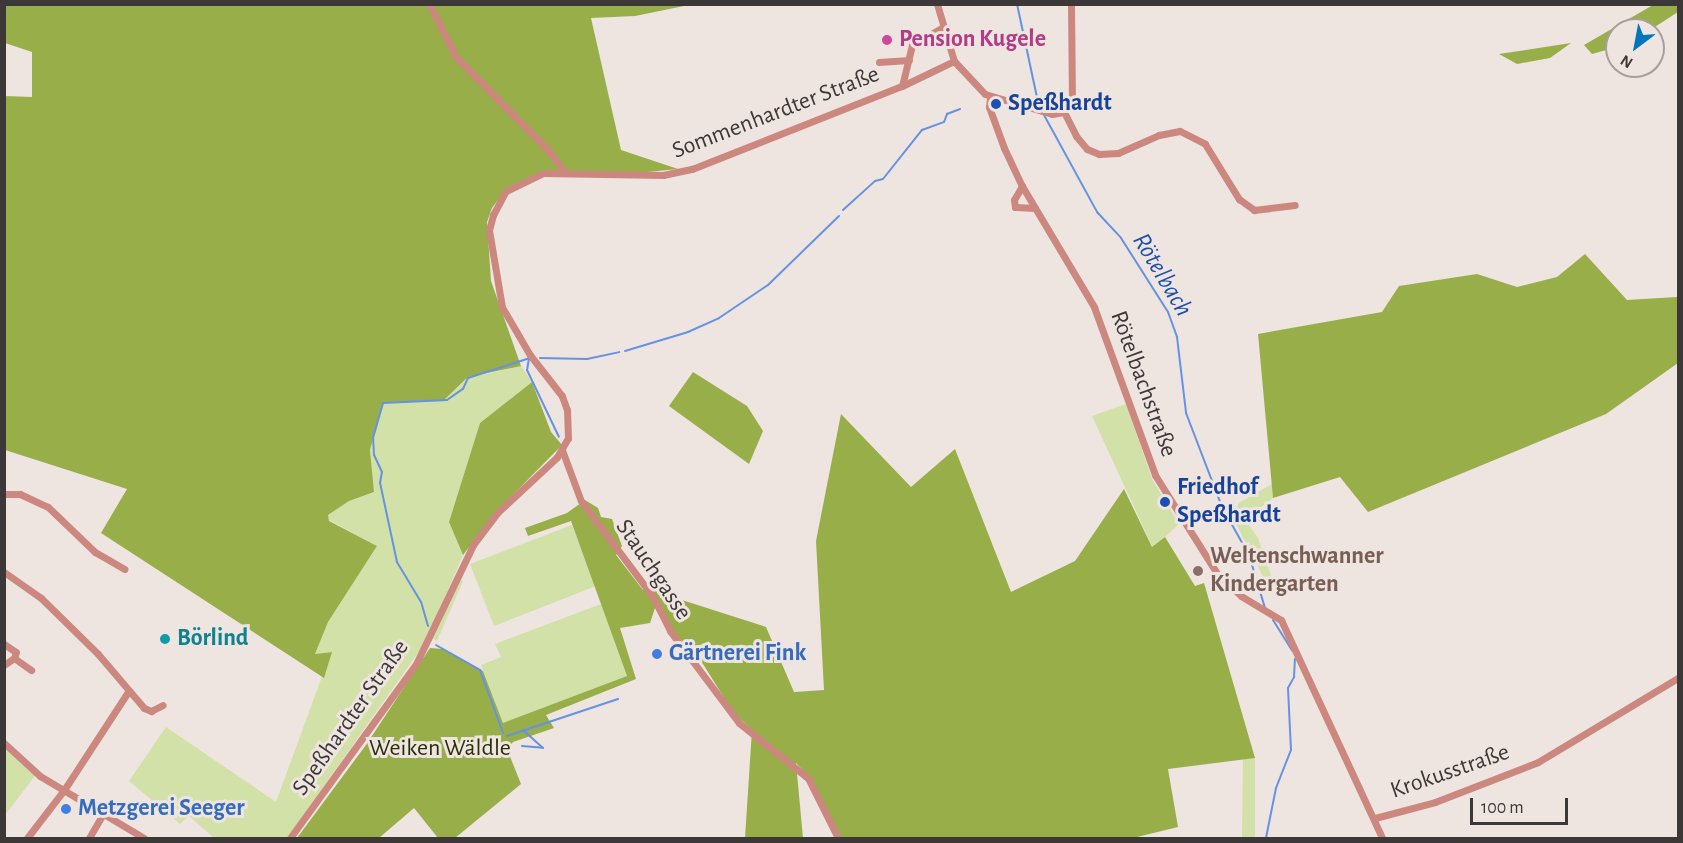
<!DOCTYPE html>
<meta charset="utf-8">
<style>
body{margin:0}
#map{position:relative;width:1683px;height:843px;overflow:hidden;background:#eee4e0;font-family:"Alegreya Sans",sans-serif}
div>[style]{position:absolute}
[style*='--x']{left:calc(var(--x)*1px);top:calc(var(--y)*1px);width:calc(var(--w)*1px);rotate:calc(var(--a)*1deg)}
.green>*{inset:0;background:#d2e1a7}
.forest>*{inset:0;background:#98ae49}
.stream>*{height:2px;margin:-1px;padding:0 1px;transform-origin:1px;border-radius:1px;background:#6593e2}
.minor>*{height:7px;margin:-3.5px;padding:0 3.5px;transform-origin:3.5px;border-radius:3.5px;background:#cc887f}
.dots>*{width:16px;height:16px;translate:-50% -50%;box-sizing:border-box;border:3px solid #eee4e0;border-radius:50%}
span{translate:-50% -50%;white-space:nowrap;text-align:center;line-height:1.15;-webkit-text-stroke:6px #eee4e0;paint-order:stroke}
.hotel-label{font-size:24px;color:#b23c85;font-weight:700}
.left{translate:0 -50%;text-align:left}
.transit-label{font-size:24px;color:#164399;font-weight:700}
.street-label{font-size:24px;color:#3c3837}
.education-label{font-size:24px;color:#785e54;font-weight:700}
.culture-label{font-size:24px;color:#0d838f;font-weight:700}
.shop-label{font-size:24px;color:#366cbe;font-weight:700}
.park-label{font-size:24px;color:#283005}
.water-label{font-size:26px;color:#1b50ad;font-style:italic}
.frame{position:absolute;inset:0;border:6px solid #3c3837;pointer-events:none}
.north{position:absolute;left:1605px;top:18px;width:60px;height:60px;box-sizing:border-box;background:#eee4e0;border:2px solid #a79f9c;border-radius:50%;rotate:212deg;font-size:16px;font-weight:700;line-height:24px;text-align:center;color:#3c3837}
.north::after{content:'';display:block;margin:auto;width:21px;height:27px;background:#0574bf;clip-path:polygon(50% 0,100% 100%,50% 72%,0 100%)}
.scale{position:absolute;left:1470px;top:798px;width:98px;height:27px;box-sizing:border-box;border:3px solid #3c3837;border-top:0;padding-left:8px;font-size:18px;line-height:21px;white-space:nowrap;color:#3c3837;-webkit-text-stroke:4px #eee4e0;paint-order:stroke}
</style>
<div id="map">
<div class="green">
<div style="clip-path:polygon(521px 366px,532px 382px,480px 423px,449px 522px,463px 555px,425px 643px,287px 838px,214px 838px,189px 816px,180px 824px,129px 781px,166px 727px,276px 802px,331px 652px,315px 654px,328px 622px,377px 546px,329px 520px,328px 515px,349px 501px,374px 492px,370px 450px,383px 403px,443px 401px,468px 378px)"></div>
<div style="clip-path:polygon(1126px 404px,1152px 479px,1179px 524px,1153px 548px,1092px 416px)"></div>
<div style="clip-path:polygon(1272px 484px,1273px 498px,1250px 516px,1247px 522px,1258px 538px,1274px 584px,1268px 586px,1232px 516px,1239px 503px)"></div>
<div style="clip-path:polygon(572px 525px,596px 586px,494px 626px,470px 564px)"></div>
<div style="clip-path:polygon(457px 578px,463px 581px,437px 641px,432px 638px)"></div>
<div style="clip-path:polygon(601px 604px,627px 676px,503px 723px,481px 665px,501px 657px,495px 644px)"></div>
<div style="clip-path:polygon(5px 749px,35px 776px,5px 815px)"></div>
<div style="clip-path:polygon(1255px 758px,1255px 838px,1242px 838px,1243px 759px)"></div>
</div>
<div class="forest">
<div style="clip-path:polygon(5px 5px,689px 5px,635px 16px,591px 18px,621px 150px,678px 169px,627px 174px,542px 172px,507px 188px,492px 208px,487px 222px,491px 281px,521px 366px,468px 377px,443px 401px,383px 403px,370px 450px,374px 492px,349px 501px,328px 515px,329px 521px,377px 546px,328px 622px,315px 654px,332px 652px,324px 678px,101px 533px,127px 489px,5px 450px,4px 96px,32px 97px,32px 52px,5px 43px)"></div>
<div style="clip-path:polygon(1653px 5px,1678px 5px,1678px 12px,1650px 30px,1617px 30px,1617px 47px,1592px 54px,1584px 45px)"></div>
<div style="clip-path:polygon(1571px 43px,1550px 58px,1517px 64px,1499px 54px)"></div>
<div style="clip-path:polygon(1585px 254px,1627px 300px,1677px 297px,1678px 363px,1606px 414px,1368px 512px,1340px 477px,1273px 498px,1258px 334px,1382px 312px,1399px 286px,1477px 274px,1517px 287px,1557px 277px)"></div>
<div style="clip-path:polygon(693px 372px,747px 406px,763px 431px,749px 464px,669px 406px)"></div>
<div style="clip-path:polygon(532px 382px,551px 432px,562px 445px,496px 512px,463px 555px,449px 522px,480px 423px)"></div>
<div style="clip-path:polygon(841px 414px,911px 487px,955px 449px,1011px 592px,1075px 561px,1124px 489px,1152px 547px,1165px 537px,1195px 586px,1204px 583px,1255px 758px,1168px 769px,1178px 827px,1133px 838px,840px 838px,810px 778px,796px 763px,803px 838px,745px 838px,752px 730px,733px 712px,703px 664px,672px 630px,657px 602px,650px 623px,620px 628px,636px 679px,546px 715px,554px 728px,513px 742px,507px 749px,521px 784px,455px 838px,438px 838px,414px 808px,379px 838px,297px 838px,366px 745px,430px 648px,443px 649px,483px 671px,503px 723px,627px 676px,571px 521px,528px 536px,525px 528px,567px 513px,585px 500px,598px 508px,601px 517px,612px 519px,622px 546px,616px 555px,643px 590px,652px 582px,660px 593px,766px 627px,794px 692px,824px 690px,816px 541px)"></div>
</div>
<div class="stream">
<div style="--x:1017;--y:4;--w:105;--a:77.9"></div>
<div style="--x:1044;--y:115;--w:111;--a:61.3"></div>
<div style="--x:1097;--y:212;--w:35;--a:47"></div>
<div style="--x:1121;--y:238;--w:88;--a:57.6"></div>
<div style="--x:1168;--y:312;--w:27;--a:70"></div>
<div style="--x:1177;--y:337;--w:77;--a:83.2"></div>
<div style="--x:1186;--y:413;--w:101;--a:69"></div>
<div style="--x:1222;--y:507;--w:55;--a:60.6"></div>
<div style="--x:1249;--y:555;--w:55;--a:73.2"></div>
<div style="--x:843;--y:210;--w:43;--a:-42.2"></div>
<div style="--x:875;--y:181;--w:8;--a:-14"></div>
<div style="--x:883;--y:179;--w:63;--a:-51.5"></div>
<div style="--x:922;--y:130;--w:23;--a:-20"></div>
<div style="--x:944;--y:122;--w:9;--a:-69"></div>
<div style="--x:947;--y:114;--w:14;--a:-21"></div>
<div style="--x:625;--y:351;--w:66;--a:-16.8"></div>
<div style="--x:688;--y:332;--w:34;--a:-24"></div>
<div style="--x:719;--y:318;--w:59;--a:-34"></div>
<div style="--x:768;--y:285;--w:99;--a:-44.2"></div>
<div style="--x:529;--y:358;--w:12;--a:99"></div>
<div style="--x:527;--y:370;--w:74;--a:64.5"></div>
<div style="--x:540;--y:358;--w:47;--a:1.2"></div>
<div style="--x:587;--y:359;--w:33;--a:-12"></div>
<div style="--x:1273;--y:620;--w:36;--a:58"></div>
<div style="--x:428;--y:626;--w:25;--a:-106"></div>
<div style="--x:421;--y:602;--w:47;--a:-121"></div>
<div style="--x:397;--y:562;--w:81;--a:-102.1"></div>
<div style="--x:380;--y:483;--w:11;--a:-80"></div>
<div style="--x:382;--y:472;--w:19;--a:-115"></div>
<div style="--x:374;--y:455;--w:17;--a:-93"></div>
<div style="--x:373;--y:438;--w:36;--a:-74"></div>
<div style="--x:383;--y:403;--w:64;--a:-2.7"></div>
<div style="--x:447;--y:400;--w:19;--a:-35"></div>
<div style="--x:463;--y:389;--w:12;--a:-66"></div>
<div style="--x:468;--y:378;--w:65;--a:-17.9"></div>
<div style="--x:436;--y:645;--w:51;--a:29.6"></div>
<div style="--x:480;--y:670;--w:67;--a:69.9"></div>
<div style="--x:507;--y:736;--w:117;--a:-18.4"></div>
<div style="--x:522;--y:746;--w:21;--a:5"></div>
<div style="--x:543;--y:748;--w:27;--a:-138"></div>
<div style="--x:1266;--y:838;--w:51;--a:-78.7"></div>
<div style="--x:1276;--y:788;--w:41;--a:-68.5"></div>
<div style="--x:1291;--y:750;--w:62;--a:-92.8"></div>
<div style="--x:1288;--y:688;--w:13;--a:-61"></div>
<div style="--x:1294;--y:677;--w:18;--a:-87"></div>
</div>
<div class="minor">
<div style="--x:429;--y:4;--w:59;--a:63"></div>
<div style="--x:456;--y:57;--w:132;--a:45.3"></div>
<div style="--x:549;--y:151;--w:26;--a:54"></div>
<div style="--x:937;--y:4;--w:59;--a:73.4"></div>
<div style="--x:954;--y:61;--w:45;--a:46.8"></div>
<div style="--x:985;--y:94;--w:70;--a:16.6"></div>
<div style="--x:1052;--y:114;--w:12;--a:-9"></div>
<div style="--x:1064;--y:112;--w:14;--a:-56"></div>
<div style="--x:1072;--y:100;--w:96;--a:-90.6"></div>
<div style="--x:879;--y:62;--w:30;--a:-4"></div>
<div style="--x:902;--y:86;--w:42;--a:-76.3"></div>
<div style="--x:912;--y:45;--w:34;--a:-30"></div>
<div style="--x:990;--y:98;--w:9;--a:96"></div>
<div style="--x:989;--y:107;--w:44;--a:69.9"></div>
<div style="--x:1004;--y:148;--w:42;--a:64.7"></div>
<div style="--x:1022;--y:186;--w:141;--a:59.2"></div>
<div style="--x:1094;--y:307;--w:179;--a:70"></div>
<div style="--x:1155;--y:475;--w:118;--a:57.8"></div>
<div style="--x:1218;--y:575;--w:31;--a:42"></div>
<div style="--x:1241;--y:596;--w:47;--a:31"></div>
<div style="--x:1281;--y:620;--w:240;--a:65.1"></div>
<div style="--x:1064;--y:112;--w:27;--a:63"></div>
<div style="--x:1076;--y:136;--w:17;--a:50"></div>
<div style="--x:1087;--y:149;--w:13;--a:23"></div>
<div style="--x:1099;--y:154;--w:19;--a:-3"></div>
<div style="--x:1118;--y:153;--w:45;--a:-23.7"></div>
<div style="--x:1159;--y:135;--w:21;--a:-11"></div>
<div style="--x:1180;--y:131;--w:28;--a:27"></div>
<div style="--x:1205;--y:144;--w:65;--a:58.3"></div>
<div style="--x:1239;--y:199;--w:19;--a:36"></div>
<div style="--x:1254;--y:210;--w:41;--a:-7"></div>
<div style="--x:1022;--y:186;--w:16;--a:120"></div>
<div style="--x:1014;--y:200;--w:7;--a:82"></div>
<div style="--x:1015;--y:207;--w:20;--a:3"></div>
<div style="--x:562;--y:450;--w:54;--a:69.6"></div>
<div style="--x:581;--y:501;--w:120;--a:53.1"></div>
<div style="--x:653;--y:597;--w:38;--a:63"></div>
<div style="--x:670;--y:631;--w:115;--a:53.1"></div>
<div style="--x:739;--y:723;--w:88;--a:38.6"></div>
<div style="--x:808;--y:778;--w:67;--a:63.4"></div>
<div style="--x:4;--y:494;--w:16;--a:0"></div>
<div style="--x:20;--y:494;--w:31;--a:25"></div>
<div style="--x:48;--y:507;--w:65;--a:43.8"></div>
<div style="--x:95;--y:552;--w:34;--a:30"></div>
<div style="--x:4;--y:572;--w:45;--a:35.1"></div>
<div style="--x:41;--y:598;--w:80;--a:44.5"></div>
<div style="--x:98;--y:654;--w:71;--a:49.6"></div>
<div style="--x:144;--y:708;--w:8;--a:23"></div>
<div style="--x:151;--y:711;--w:13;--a:-27"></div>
<div style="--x:4;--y:644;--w:14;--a:34"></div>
<div style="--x:16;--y:652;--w:6;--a:108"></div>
<div style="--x:14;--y:658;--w:21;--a:35"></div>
<div style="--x:4;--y:665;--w:12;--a:-35"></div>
<div style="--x:4;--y:743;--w:49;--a:42.5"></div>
<div style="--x:40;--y:776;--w:121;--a:30.8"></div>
<div style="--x:1375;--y:818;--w:62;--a:-14.9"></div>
<div style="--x:1435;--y:802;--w:110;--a:-21.2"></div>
<div style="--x:1538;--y:762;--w:163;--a:-31"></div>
<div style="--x:27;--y:838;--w:61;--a:-52.4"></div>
<div style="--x:64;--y:790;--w:117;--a:-56.9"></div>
<div style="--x:89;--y:838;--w:28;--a:-60"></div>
<div style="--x:290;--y:838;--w:215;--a:-54.1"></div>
<div style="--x:416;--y:664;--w:132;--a:-64.4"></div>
<div style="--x:473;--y:545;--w:40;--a:-53"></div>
<div style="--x:497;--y:513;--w:82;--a:-43"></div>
<div style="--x:557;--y:457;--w:22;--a:-60"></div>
<div style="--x:568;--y:438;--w:28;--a:-92"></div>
<div style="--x:567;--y:410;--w:15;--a:-110"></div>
<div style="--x:562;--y:396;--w:52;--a:-128"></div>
<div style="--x:530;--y:355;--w:56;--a:-120.3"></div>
<div style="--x:502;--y:307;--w:78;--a:-99.6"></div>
<div style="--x:489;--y:230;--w:16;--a:-75"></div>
<div style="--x:493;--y:215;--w:27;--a:-62"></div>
<div style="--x:506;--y:191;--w:41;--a:-25.9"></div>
<div style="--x:543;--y:173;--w:120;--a:1"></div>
<div style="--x:663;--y:175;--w:30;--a:-12"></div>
<div style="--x:692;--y:169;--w:226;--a:-21.6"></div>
<div style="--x:902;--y:86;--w:58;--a:-25.7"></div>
</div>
<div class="dots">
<div style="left:887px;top:40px;background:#d1479c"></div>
<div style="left:996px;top:104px;background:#1a4fb4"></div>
<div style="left:1165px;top:502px;background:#1a4fb4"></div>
<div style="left:1198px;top:571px;background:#8d6e63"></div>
<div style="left:165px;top:639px;background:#0f9aa8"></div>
<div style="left:657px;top:654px;background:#3f7fe0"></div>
<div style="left:66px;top:809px;background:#3f7fe0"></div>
</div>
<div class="hotel-label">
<span class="left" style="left:899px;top:40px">Pension Kugele</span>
</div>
<div class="transit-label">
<span class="left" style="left:1008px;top:104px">Speßhardt</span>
<span class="left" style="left:1177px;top:502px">Friedhof<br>Speßhardt</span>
</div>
<div class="street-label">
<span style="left:776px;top:113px;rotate:-21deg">Sommenhardter Straße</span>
<span style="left:1143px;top:384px;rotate:70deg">Rötelbachstraße</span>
<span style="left:653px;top:570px;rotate:56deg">Stauchgasse</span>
<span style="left:351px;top:718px;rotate:-55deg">Speßhardter Straße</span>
<span style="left:1450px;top:772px;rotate:-19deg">Krokusstraße</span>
</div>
<div class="education-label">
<span class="left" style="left:1210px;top:571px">Weltenschwanner<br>Kindergarten</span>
</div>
<div class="culture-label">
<span class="left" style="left:177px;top:639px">Börlind</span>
</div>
<div class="shop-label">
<span class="left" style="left:669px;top:654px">Gärtnerei Fink</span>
<span class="left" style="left:78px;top:809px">Metzgerei Seeger</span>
</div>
<div class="park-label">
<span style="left:440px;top:749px">Weiken Wäldle</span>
</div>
<div class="water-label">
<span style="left:1162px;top:275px;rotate:59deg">Rötelbach</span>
</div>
<div class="frame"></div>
<div class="north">N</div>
<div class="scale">100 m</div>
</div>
